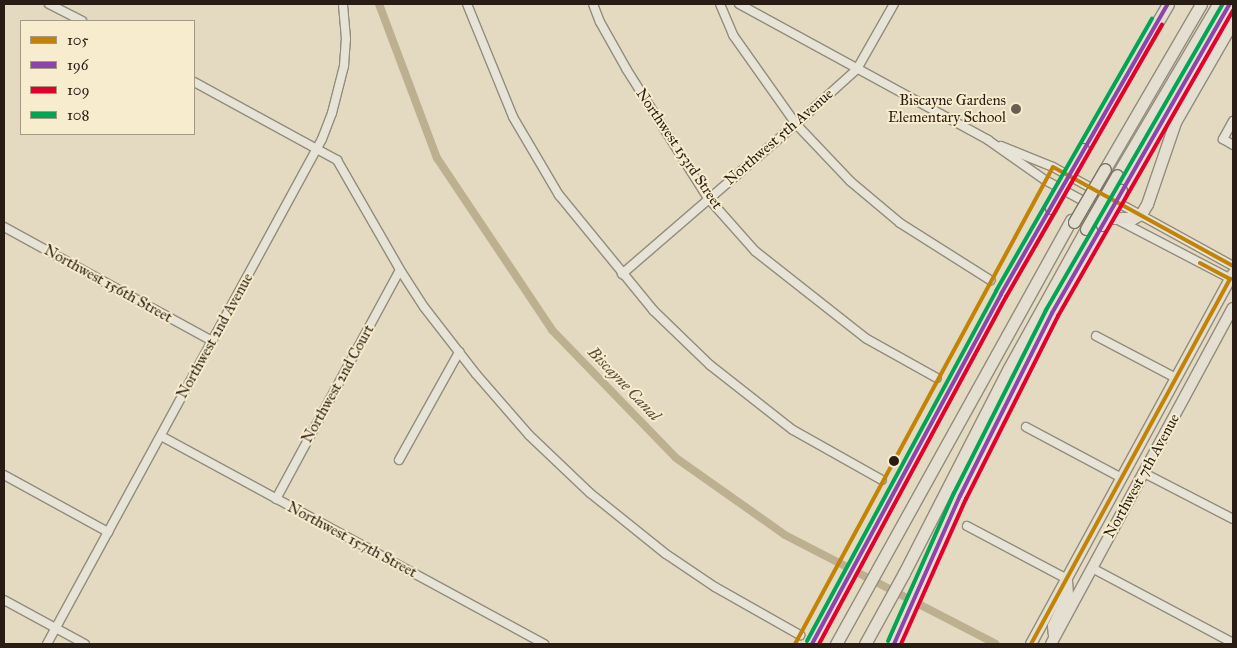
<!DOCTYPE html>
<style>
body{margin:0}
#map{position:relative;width:1237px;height:648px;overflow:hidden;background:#e3dac1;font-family:"IM FELL Great Primer",serif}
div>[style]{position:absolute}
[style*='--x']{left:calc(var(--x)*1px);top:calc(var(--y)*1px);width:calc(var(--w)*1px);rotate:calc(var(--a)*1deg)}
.canal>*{height:8px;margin:-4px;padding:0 4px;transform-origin:4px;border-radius:4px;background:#bdb091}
.roads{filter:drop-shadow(1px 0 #928c7d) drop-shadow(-1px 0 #928c7d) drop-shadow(0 1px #928c7d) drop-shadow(0 -1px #928c7d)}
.minor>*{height:8px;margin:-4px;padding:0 4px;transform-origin:4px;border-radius:4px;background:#e8e3d7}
.major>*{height:10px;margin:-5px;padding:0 5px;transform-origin:5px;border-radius:5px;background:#e4dfd0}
.highway>*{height:11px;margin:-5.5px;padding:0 5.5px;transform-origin:5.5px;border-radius:5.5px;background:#e4dfd0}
.bridges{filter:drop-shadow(1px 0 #797265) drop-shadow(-1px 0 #797265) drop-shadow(0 1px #797265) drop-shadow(0 -1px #797265)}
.highway-bridge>*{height:11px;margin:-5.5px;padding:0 5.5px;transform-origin:5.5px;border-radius:5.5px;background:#e4dfd0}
.bus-1>*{height:4px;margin:-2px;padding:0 2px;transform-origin:2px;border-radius:2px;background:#c38405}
.bus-2>*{height:4px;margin:-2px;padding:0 2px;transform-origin:2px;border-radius:2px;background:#8e44ad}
.bus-3>*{height:4px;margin:-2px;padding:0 2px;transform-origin:2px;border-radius:2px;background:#e4002b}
.bus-4>*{height:4px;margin:-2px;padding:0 2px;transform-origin:2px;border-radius:2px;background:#00a651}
.dots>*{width:14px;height:14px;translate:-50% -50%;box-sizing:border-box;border:2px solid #f7eccd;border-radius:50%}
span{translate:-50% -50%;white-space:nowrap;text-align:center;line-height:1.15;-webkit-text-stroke:4px #f7eccd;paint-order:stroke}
.poi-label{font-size:15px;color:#281c14}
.right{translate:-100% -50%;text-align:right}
.street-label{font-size:15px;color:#281c14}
.water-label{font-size:16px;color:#5d503e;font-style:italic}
.frame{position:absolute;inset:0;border:5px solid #281c14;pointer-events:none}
.legend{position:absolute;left:20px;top:20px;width:175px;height:115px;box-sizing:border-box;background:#f7eccd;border:1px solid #a49983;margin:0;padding:6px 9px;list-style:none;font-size:15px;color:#281c14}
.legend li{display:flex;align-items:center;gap:10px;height:25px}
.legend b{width:25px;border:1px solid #a49983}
</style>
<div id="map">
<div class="canal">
<div style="--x:379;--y:4;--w:165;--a:69.4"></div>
<div style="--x:437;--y:158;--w:207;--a:56.2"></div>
<div style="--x:552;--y:330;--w:178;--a:45.9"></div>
<div style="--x:676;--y:458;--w:133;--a:35.2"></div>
<div style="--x:785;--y:535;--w:237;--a:27.3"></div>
</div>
<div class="roads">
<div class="minor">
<div style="--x:49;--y:4;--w:37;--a:27"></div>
<div style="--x:467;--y:4;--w:122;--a:67.8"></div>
<div style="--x:513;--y:117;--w:91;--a:59.5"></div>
<div style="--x:559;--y:195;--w:149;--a:50.7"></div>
<div style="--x:653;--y:310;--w:79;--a:44"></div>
<div style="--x:710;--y:365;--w:105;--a:38.1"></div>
<div style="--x:793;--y:430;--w:102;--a:29.3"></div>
<div style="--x:593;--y:4;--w:19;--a:69"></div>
<div style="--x:600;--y:22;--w:55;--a:60.6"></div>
<div style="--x:627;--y:70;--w:151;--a:57.7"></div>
<div style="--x:708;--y:198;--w:71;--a:48.4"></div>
<div style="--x:755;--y:251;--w:142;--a:38.2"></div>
<div style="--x:867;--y:339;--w:80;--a:29.1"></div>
<div style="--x:720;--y:4;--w:34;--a:67"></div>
<div style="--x:733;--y:35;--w:109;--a:54.7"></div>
<div style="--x:796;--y:124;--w:79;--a:46.5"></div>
<div style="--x:850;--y:181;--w:65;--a:40"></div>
<div style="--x:900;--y:223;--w:107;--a:32.3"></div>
<div style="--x:739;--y:4;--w:284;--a:28.6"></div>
<div style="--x:988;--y:140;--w:70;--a:35.1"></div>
<div style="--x:1045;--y:180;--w:63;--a:28.6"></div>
<div style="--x:194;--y:82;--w:163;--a:28.6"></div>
<div style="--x:337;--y:160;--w:130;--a:60.1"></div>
<div style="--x:402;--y:273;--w:40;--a:57.1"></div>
<div style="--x:424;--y:307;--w:85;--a:52.2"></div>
<div style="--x:476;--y:374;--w:81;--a:49"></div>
<div style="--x:529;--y:435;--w:84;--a:43.6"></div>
<div style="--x:590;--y:493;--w:97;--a:38.8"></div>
<div style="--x:666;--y:554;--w:59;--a:34"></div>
<div style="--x:715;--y:587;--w:98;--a:29.5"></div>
<div style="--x:1233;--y:121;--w:21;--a:119"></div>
<div style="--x:1223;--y:139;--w:12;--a:31"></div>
<div style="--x:1001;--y:146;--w:56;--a:22"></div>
<div style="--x:1053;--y:167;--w:205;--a:28.8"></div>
<div style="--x:1116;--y:219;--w:132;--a:27.5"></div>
<div style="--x:4;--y:227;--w:237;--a:28.7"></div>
<div style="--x:622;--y:274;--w:230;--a:-40.8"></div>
<div style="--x:796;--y:124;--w:82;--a:-42"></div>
<div style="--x:857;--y:69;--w:75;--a:-60.4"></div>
<div style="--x:1096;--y:336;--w:90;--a:27.7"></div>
<div style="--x:1026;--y:427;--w:109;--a:28"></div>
<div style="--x:161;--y:436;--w:436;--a:28.5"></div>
<div style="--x:399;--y:460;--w:124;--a:-60.9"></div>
<div style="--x:1144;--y:473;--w:100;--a:27.3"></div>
<div style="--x:4;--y:475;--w:119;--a:28.7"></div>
<div style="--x:276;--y:499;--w:260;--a:-61.6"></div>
<div style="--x:967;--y:526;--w:113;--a:27.9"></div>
<div style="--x:1092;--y:568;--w:160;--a:28"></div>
<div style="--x:4;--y:600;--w:92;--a:28.5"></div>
<div style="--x:47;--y:644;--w:575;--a:-61.43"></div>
<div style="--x:322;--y:139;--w:28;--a:-69"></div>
<div style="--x:332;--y:113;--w:49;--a:-75.7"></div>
<div style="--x:344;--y:66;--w:27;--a:-86"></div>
<div style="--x:346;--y:39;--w:35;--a:-95"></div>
</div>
<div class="major">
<div style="--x:1054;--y:636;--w:10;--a:-96"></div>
<div style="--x:1053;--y:626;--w:34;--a:-64"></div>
<div style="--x:1068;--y:595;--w:16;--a:-94"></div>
<div style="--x:1031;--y:644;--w:422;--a:-61.4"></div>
<div style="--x:1051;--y:644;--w:382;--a:-61.6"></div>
</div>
<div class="highway">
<div style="--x:1083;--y:149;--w:168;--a:-59.6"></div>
<div style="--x:1105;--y:169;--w:191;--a:-59.8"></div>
<div style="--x:1117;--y:175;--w:199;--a:-59.4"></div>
<div style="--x:1121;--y:190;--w:216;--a:-59.6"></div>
<div style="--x:1114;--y:218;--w:19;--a:0"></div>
<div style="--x:1133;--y:218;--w:9;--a:-27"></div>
<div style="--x:1141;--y:214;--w:12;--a:-59"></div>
<div style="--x:1147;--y:204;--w:87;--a:-71.1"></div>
<div style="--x:1175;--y:122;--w:116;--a:-60.1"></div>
<div style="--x:812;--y:644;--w:398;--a:-61.6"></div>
<div style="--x:1001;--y:294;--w:99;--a:-59.8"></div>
<div style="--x:836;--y:644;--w:485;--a:-61"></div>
<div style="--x:865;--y:644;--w:81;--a:-61.2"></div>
<div style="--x:904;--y:573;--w:230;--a:-62.9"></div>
<div style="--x:1009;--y:368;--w:159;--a:-61"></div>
<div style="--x:894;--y:644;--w:162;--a:-66"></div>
<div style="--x:960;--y:496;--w:205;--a:-63.3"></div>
<div style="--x:1052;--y:313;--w:101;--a:-60.4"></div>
</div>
</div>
<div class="bridges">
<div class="highway-bridge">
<div style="--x:1051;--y:208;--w:67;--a:-61.5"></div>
<div style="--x:1074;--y:222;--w:61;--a:-59.7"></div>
<div style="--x:1102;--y:225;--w:40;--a:-62"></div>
<div style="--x:1086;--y:229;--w:62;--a:-60.1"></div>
</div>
</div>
<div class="bus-1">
<div style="--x:795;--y:644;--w:542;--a:-61.59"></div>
<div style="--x:1053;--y:167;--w:205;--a:28.8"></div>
<div style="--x:1031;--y:644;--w:416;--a:-61.4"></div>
<div style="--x:1230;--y:279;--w:34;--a:-152"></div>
</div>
<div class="bus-2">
<div style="--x:812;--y:644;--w:398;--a:-61.6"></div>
<div style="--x:1001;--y:294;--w:335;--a:-60.1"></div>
<div style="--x:894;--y:644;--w:162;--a:-66"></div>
<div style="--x:960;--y:496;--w:205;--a:-63.3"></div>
<div style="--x:1052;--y:313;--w:357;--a:-60.1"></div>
</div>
<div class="bus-3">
<div style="--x:819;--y:644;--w:394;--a:-61.7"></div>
<div style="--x:1006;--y:297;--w:314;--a:-60.2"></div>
<div style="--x:901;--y:644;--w:159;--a:-65.9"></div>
<div style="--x:966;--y:499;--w:205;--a:-63.3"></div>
<div style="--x:1058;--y:316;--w:352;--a:-60.2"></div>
</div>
<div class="bus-4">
<div style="--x:807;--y:641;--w:398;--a:-61.6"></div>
<div style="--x:996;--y:291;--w:314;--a:-60.2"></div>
<div style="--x:888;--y:641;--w:162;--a:-66"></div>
<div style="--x:954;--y:493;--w:205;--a:-63.3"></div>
<div style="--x:1046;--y:310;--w:354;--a:-60"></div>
</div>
<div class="dots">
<div style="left:1016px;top:109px;background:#695e51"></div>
<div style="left:894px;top:461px;background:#281c14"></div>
</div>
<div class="poi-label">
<span class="right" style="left:1006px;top:109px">Biscayne Gardens<br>Elementary School</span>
</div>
<div class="street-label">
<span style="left:779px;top:137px;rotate:-41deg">Northwest 5th Avenue</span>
<span style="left:679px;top:149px;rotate:56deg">Northwest 153rd Street</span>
<span style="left:108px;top:284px;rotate:29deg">Northwest 156th Street</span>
<span style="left:215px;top:336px;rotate:-61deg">Northwest 2nd Avenue</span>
<span style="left:338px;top:384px;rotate:-61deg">Northwest 2nd Court</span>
<span style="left:1142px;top:476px;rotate:-61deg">Northwest 7th Avenue</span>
<span style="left:352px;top:540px;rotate:28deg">Northwest 157th Street</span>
</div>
<div class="water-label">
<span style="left:624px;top:384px;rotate:46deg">Biscayne Canal</span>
</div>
<div class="frame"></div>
<ul class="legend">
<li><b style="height:6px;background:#c38405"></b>105</li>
<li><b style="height:6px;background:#8e44ad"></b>196</li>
<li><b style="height:6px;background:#e4002b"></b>109</li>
<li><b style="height:6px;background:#00a651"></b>108</li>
</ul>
</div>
